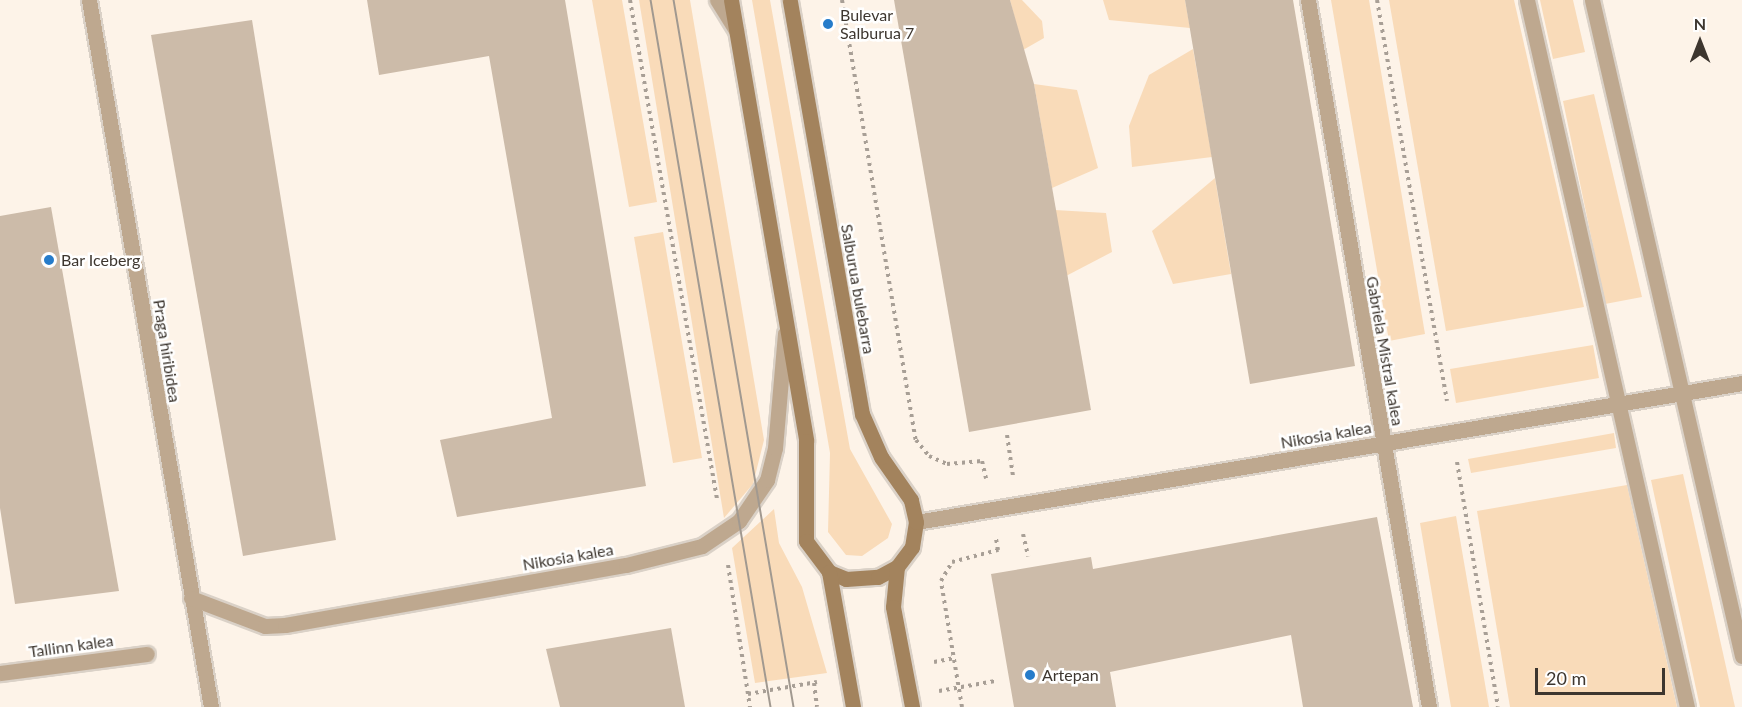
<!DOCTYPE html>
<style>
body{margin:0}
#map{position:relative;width:1742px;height:707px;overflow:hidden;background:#fdf3e8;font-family:Lato,sans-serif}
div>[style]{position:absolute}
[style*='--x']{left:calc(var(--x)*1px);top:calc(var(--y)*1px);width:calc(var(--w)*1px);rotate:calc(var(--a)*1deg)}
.green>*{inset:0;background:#f9dbb9}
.building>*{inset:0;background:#ccbba9}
.path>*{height:4px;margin-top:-2px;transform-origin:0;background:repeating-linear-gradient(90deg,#a89f96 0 3px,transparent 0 7.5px)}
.roads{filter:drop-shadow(2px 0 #dad1c7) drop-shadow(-2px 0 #dad1c7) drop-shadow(0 2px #dad1c7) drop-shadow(0 -2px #dad1c7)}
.pedestrian>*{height:15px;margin:-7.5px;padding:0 7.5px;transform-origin:7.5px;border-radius:7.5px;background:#bea88f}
.minor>*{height:15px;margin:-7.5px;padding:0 7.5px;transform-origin:7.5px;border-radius:7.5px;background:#bea88f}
.secondary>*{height:15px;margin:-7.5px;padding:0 7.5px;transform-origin:7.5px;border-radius:7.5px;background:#a3835d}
.tram>*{height:1.5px;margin:-0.75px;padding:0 0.75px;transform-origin:0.75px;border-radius:0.75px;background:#a19990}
.dots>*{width:16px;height:16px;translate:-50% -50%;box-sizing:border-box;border:3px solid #fff;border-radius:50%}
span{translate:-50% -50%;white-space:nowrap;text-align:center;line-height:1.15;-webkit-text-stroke:5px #fff;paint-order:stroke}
.poi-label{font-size:16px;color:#3d362f}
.left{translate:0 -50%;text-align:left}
.street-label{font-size:16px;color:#3d362f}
.north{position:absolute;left:1670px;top:12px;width:60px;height:60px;-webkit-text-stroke:4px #fff;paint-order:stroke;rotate:0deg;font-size:16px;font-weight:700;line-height:24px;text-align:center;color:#3d362f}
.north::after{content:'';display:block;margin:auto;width:21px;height:27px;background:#3d362f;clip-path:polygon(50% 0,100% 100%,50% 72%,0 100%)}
.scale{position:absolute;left:1535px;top:668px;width:130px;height:27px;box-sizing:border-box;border:3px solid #3d362f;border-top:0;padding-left:8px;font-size:18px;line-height:21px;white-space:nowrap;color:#3d362f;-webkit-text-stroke:4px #fff;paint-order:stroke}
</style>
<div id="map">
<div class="green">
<div style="clip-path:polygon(592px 0,622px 0,657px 202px,629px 207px)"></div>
<div style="clip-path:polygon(639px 0,690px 0,764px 440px,753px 484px,724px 518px)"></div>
<div style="clip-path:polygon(752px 0,770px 0,850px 449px,892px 524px,888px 538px,862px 556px,846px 555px,828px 532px,830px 453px)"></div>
<div style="clip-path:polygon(1010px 0,1022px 0,1042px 21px,1044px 38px,1023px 50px)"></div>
<div style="clip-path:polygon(1103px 0,1185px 0,1190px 28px,1109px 20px)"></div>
<div style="clip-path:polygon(1331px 0,1369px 0,1425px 334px,1389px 341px)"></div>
<div style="clip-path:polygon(1389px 0,1514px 0,1584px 307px,1446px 331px)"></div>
<div style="clip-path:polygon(1540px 0,1573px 0,1585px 52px,1553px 59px)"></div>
<div style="clip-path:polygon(1193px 49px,1212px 157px,1132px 167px,1129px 126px,1149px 75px)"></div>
<div style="clip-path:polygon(1034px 84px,1077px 90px,1098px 168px,1052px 188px)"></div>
<div style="clip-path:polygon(1594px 94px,1642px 297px,1605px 304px,1563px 101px)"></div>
<div style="clip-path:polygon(1215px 178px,1231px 274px,1173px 284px,1152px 231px)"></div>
<div style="clip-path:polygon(1055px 210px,1106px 213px,1112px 252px,1066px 276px)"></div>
<div style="clip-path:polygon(663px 232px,702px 458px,673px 463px,634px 237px)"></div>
<div style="clip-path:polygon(1593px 345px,1599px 378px,1456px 403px,1450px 369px)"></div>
<div style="clip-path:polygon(1614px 433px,1616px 448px,1471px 473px,1468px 459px)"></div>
<div style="clip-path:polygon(1683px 474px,1735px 707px,1700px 707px,1651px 480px)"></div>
<div style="clip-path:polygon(1627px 485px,1677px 707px,1510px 707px,1477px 511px)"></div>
<div style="clip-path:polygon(774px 509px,779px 543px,802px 587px,827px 673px,755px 683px,732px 548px)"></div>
<div style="clip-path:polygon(1456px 516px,1489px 707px,1451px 707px,1420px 523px)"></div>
</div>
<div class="building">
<div style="clip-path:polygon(367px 0,565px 0,646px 486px,457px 517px,440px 440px,552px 418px,489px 56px,379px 75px)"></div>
<div style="clip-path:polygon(894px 0,1010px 0,1034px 84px,1091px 410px,969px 432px)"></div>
<div style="clip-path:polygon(1185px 0,1293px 0,1355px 366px,1250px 384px)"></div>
<div style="clip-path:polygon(252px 20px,336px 540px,243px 556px,151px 35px)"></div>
<div style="clip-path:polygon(51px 207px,119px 591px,15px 604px,0 508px,0 216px)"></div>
<div style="clip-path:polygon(1377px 517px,1413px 707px,1303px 707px,1291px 635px,1110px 672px,1116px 707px,1014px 707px,991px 574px,1091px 557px,1093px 569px)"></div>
<div style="clip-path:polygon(671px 628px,685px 707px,560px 707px,546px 649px)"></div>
</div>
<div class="path">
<div style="--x:630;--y:0;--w:507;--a:80.11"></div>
<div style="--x:842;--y:0;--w:446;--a:80.5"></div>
<div style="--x:916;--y:440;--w:21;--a:51"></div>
<div style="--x:929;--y:456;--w:20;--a:24"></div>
<div style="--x:947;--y:464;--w:35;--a:-5"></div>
<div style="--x:982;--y:461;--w:18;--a:77"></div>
<div style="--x:1377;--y:0;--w:407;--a:80.1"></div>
<div style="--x:1007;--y:435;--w:41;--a:81.7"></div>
<div style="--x:1457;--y:462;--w:248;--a:80.5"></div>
<div style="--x:1023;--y:534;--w:23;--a:77"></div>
<div style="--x:728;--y:565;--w:144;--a:81.2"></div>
<div style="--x:934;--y:662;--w:20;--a:-11"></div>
<div style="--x:814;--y:683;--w:24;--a:83"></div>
<div style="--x:939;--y:691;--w:57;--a:-10.1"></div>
<div style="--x:748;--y:694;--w:70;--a:-9.9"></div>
<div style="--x:962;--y:707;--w:128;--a:-99.5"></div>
<div style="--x:941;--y:581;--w:22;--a:-60"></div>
<div style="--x:952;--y:562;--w:48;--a:-14.6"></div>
<div style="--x:998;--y:550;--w:11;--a:-100"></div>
</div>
<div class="roads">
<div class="pedestrian">
<div style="--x:1308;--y:0;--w:717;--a:80.29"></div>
<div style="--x:1527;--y:0;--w:725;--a:77.25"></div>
<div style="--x:1592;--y:0;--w:673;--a:77.12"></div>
<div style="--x:0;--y:673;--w:148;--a:-7.4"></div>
</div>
<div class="minor">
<div style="--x:89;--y:0;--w:717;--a:80.21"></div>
<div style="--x:717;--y:0;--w:36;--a:58"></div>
<div style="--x:916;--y:522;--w:838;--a:-9.55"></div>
<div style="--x:191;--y:598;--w:79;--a:20.7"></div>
<div style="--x:265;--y:626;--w:20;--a:-3"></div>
<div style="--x:285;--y:625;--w:346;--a:-10"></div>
<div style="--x:626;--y:565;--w:78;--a:-14"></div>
<div style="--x:702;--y:546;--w:45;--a:-34"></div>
<div style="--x:739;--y:521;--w:50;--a:-55.7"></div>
<div style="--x:767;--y:480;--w:33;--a:-76"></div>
<div style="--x:775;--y:448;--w:115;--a:-85"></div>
</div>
<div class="secondary">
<div style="--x:731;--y:0;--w:447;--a:80.3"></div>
<div style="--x:806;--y:441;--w:100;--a:90"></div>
<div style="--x:806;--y:541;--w:39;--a:53"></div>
<div style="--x:829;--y:572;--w:18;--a:22"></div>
<div style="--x:846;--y:579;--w:32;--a:-4"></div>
<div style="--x:878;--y:577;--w:21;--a:-28"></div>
<div style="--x:897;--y:567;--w:25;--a:-53"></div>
<div style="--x:912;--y:547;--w:25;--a:-81"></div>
<div style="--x:916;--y:522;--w:23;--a:-103"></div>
<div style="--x:911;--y:500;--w:52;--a:-124.9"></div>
<div style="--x:881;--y:457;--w:47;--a:-113.8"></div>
<div style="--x:862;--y:414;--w:420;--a:-99.9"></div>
<div style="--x:897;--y:567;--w:40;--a:95.7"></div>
<div style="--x:893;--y:607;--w:102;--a:79.2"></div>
<div style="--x:829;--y:572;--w:137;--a:79.9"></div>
</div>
</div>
<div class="tram">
<div style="--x:651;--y:0;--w:717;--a:80.37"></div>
<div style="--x:674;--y:0;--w:717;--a:80.37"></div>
</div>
<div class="dots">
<div style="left:828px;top:24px;background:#267cca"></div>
<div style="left:49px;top:260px;background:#267cca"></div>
<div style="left:1030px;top:675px;background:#267cca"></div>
</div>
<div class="poi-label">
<span class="left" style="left:840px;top:24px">Bulevar<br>Salburua 7</span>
<span class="left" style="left:61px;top:260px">Bar Iceberg</span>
<span class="left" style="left:1042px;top:675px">Artepan</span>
</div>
<div class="street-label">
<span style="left:858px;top:289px;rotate:80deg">Salburua bulebarra</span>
<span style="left:167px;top:351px;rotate:81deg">Praga hiribidea</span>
<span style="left:1385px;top:351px;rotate:80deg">Gabriela Mistral kalea</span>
<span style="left:1326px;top:435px;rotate:-10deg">Nikosia kalea</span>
<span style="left:568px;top:557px;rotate:-10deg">Nikosia kalea</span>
<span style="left:71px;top:646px;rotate:-8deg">Tallinn kalea</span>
</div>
<div class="north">N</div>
<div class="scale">20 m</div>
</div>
